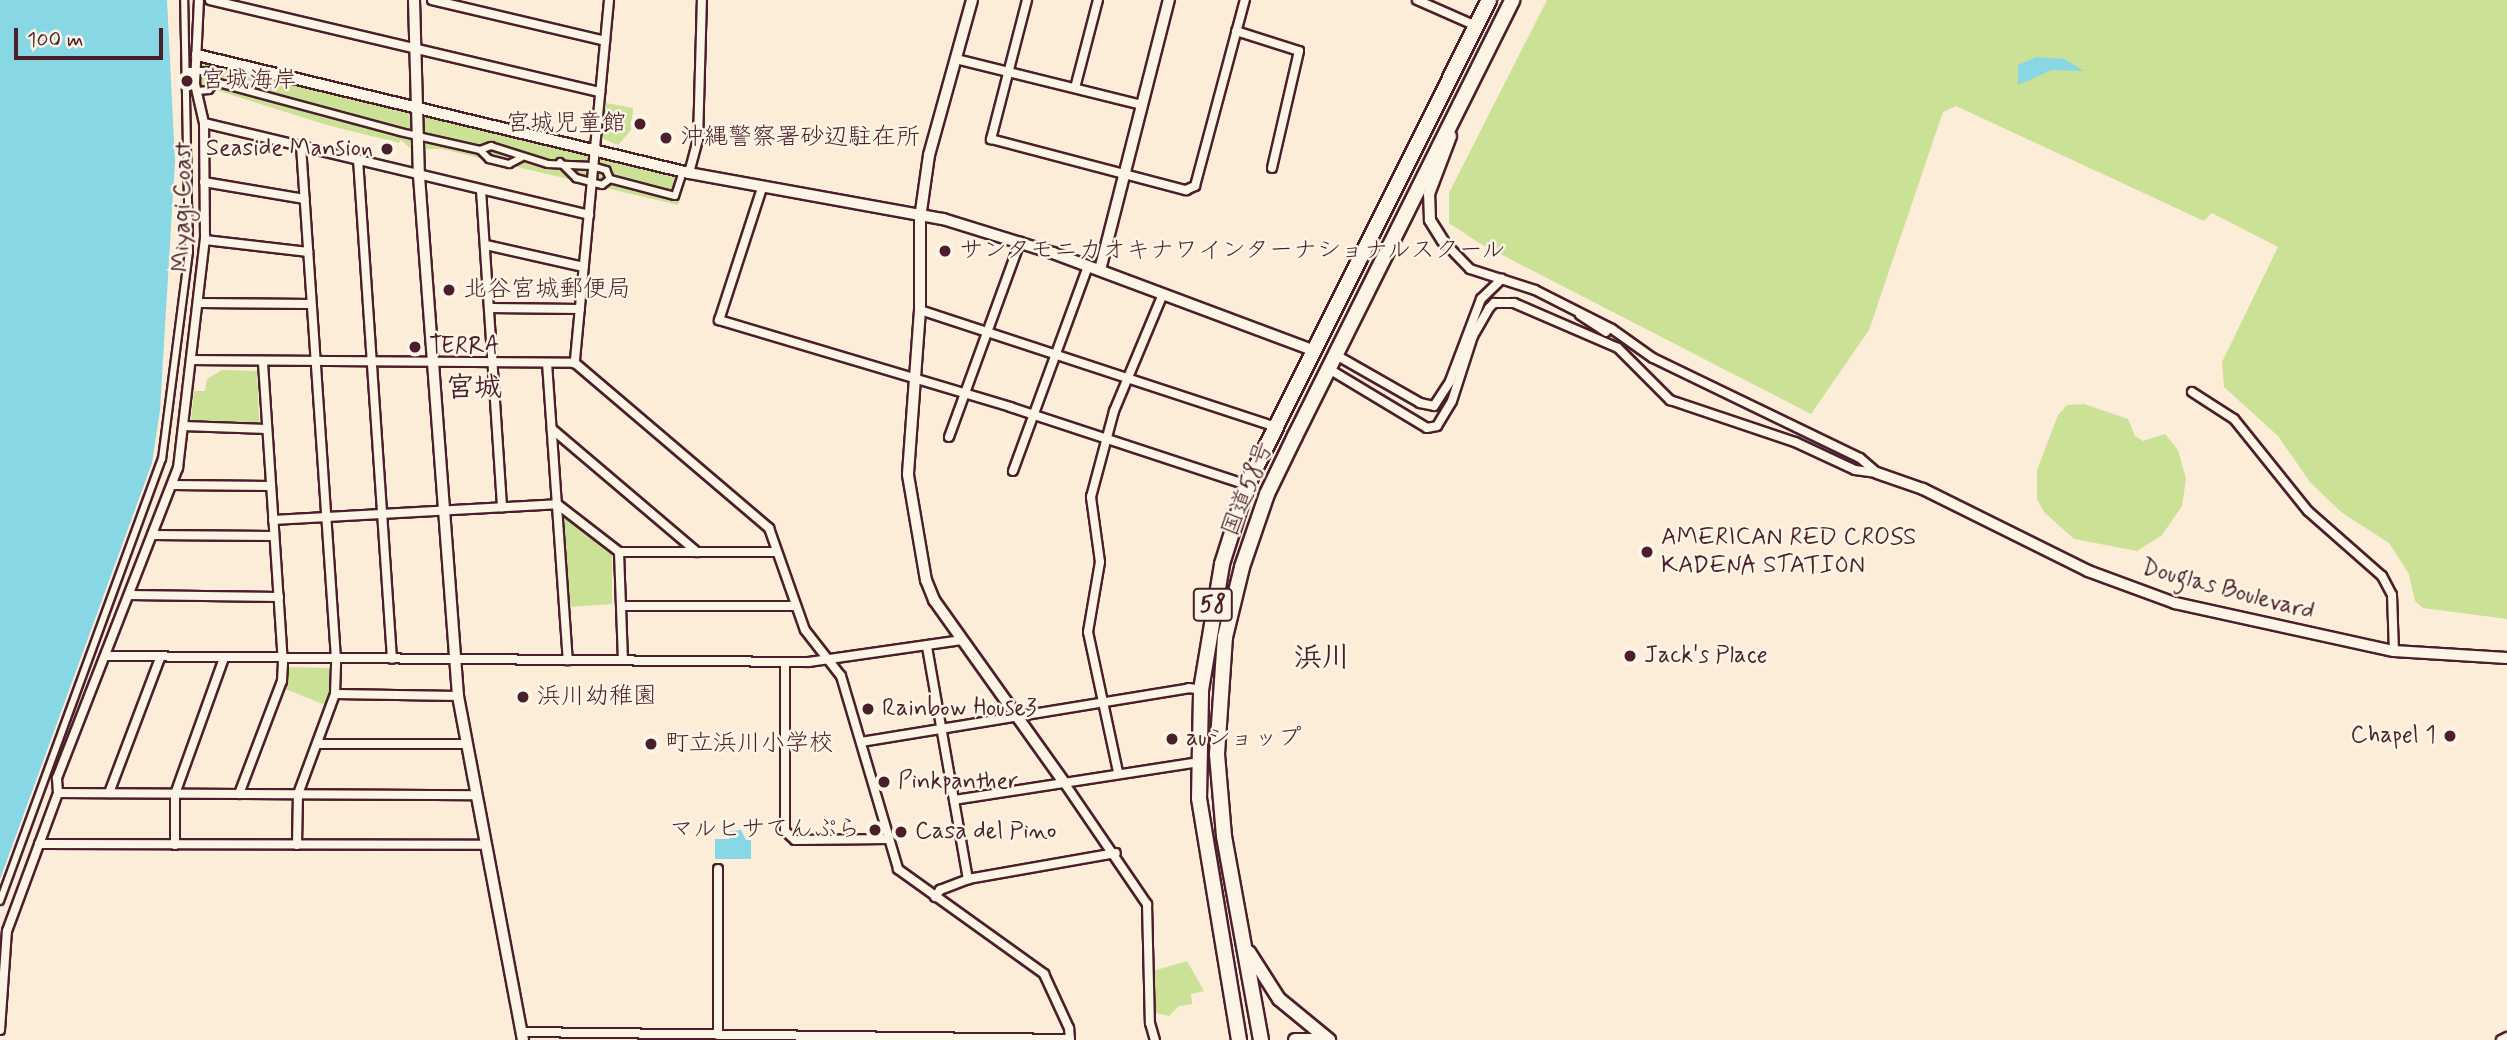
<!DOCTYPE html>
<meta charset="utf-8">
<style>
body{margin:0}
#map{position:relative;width:2507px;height:1040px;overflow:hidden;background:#fcedd9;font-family:Mynerve,"Klee One",sans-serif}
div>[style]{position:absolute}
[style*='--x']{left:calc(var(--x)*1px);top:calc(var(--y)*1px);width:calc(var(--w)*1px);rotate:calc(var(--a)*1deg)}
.green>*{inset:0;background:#cae196}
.water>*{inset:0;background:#88d7e4}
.roads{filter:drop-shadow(2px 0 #4a1f2b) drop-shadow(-2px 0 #4a1f2b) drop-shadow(0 2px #4a1f2b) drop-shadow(0 -2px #4a1f2b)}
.pedestrian>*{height:6px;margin:-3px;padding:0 3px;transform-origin:3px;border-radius:3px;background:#fcf5e5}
.minor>*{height:8px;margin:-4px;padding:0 4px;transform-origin:4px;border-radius:4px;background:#fcf5e5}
.tertiary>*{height:10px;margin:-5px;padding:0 5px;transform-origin:5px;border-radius:5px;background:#fcf5e5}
.primary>*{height:12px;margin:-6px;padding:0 6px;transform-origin:6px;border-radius:6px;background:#fcf5e5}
.trunk>*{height:14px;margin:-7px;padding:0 7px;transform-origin:7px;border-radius:7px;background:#fcf5e5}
.dots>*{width:19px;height:19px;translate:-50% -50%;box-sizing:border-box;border:4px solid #fcf5e5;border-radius:50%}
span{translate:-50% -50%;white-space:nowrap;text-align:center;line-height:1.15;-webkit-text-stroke:5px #fcf5e5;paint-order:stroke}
.shield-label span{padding:2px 5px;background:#fcf5e5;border:2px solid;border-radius:5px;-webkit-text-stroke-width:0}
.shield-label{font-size:23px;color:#4a1f2b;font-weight:700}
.poi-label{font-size:24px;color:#4a1f2b}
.left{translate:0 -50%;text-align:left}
.right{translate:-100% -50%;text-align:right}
.street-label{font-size:24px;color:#4a1f2b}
.quarter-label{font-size:28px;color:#4a1f2b;font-weight:700}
.scale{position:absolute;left:14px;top:28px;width:149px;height:32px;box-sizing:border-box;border:4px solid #4a1f2b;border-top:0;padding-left:9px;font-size:21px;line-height:24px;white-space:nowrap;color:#4a1f2b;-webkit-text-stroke:5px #fcf5e5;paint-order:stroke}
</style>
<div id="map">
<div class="green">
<div style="clip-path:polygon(1547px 0,2507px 0,2507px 619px,2423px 608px,2415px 601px,2409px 574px,2389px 543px,2341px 512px,2310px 482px,2278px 436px,2224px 387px,2222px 362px,2278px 247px,2212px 213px,2204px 221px,1956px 106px,1943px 112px,1869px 330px,1811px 414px,1479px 243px,1449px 223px,1449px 193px)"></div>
<div style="clip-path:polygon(197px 55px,686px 172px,678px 205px,442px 149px,411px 149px,401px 140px,399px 143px,327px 125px,216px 90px,198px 96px)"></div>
<div style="clip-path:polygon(606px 103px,633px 108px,631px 130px,618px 145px,601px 138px)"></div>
<div style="clip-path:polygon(222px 370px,257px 371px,259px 422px,191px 421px,194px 391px,205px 391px,207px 379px)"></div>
<div style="clip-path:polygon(2084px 404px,2128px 419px,2135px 436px,2143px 441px,2165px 434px,2178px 450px,2186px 479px,2182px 506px,2162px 535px,2137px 551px,2074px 539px,2044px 512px,2037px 499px,2037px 470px,2058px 415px,2067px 405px)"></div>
<div style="clip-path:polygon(567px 516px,612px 555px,612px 604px,568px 607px,562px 519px)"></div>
<div style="clip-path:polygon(288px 667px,330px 668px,331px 689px,325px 705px,283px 688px)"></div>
<div style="clip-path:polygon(1187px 961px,1204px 991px,1191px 994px,1192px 1004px,1179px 1006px,1169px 1016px,1156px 1013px,1153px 971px)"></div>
</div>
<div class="water">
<div style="clip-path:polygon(0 0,167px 0,175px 161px,160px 410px,152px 463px,0 879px)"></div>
<div style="clip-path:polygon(2036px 57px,2064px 59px,2084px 71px,2052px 70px,2018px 85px,2018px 65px)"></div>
<div style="clip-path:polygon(741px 830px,746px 840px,751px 840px,751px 859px,715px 859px,715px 839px,729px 839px,730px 831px)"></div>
</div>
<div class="roads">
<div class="pedestrian">
<div style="--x:186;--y:71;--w:22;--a:0"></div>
<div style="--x:208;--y:71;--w:13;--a:58"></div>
<div style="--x:215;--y:82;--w:192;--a:15.1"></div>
<div style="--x:400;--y:132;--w:82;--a:12.7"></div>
<div style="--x:480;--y:150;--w:12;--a:-20"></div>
<div style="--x:491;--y:146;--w:60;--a:17.5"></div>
<div style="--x:548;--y:164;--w:44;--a:2.6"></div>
<div style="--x:592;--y:166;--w:15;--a:16"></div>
<div style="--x:606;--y:170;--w:10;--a:66"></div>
<div style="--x:610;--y:179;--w:67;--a:14.7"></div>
<div style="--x:675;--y:196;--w:26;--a:-72"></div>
<div style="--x:197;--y:91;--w:12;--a:-5"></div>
<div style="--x:209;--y:90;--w:10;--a:-53"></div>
<div style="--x:480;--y:150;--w:13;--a:45"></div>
<div style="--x:489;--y:159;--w:21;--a:14"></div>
<div style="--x:509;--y:164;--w:13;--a:-27"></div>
<div style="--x:560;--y:162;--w:23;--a:45"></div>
<div style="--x:576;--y:178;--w:27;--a:15"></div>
<div style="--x:602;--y:185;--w:10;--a:-37"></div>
<div style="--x:0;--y:901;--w:471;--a:-69.9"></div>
<div style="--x:162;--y:459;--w:209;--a:-82.6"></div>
<div style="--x:189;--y:252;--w:252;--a:-91.1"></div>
</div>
<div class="minor">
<div style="--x:210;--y:0;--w:401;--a:13.3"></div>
<div style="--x:432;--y:0;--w:178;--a:13.3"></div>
<div style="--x:609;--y:0;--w:365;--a:95.4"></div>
<div style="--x:575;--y:363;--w:255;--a:40.4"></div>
<div style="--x:769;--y:528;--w:108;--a:70.6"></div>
<div style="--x:805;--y:630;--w:58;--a:52"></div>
<div style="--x:841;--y:676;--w:201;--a:73.5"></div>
<div style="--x:898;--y:869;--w:180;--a:35.7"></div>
<div style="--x:1044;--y:974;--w:60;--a:65.2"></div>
<div style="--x:1069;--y:1028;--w:12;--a:85"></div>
<div style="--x:1027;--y:0;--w:144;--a:104.5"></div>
<div style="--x:991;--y:139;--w:202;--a:14.7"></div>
<div style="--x:1186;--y:190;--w:10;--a:-24"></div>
<div style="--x:1195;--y:186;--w:193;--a:-75"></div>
<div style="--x:1417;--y:0;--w:64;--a:23.8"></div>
<div style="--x:1236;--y:31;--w:66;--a:17.6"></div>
<div style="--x:1299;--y:51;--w:120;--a:103"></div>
<div style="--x:956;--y:59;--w:192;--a:13.9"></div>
<div style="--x:1075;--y:88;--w:91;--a:-75.4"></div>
<div style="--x:204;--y:123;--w:396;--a:13.4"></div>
<div style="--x:358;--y:159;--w:501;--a:86.11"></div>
<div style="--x:689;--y:173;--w:34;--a:-75"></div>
<div style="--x:698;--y:140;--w:140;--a:-88.4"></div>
<div style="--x:204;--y:182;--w:102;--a:9.6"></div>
<div style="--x:762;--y:188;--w:139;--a:108"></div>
<div style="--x:719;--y:320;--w:304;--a:16.6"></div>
<div style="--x:1010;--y:407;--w:250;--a:18.2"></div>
<div style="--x:481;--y:190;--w:318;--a:86.2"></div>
<div style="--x:205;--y:240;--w:104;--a:6.6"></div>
<div style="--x:1443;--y:241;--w:39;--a:46"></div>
<div style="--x:1470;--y:269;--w:68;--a:17.9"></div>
<div style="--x:1535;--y:290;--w:86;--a:26.9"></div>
<div style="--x:1612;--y:329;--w:50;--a:35.3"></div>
<div style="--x:1653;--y:358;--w:230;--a:25.8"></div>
<div style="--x:1860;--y:458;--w:23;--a:41"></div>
<div style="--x:486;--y:245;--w:100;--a:12.7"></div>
<div style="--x:200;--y:303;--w:111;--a:0.5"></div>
<div style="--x:490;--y:308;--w:90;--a:0.6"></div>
<div style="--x:920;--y:310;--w:374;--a:18.2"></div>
<div style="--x:1580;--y:315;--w:31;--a:33"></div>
<div style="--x:1336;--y:355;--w:97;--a:29.7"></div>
<div style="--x:1420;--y:403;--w:14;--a:12"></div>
<div style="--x:1434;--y:406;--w:30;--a:-57"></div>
<div style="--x:1450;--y:381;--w:88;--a:-69.3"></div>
<div style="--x:1481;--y:299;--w:29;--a:-44"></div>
<div style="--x:191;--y:360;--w:384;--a:0.4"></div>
<div style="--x:547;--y:363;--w:298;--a:86"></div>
<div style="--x:1329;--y:369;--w:114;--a:31"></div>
<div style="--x:1427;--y:428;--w:10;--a:-11"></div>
<div style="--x:1437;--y:426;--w:29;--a:-59"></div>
<div style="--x:1452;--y:401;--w:68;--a:-72.1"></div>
<div style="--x:1473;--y:336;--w:32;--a:-60"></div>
<div style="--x:1489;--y:308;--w:7;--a:-45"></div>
<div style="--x:1494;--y:303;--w:20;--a:0"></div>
<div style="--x:1514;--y:303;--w:113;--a:23.4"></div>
<div style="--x:1618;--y:348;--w:74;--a:45"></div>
<div style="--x:1670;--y:400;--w:132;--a:18.6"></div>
<div style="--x:1795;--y:442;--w:66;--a:25"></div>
<div style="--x:1855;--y:470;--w:22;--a:8"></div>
<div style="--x:2192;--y:392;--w:50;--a:32.7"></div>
<div style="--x:2234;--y:419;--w:118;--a:51.2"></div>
<div style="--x:2308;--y:511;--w:98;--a:41.3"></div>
<div style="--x:2382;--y:576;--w:21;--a:62"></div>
<div style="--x:2392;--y:595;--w:56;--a:88"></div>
<div style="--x:183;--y:426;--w:84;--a:2"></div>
<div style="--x:552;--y:429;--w:190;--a:40.3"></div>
<div style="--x:949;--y:437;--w:208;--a:-70"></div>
<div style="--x:1013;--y:471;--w:218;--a:-69.9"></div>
<div style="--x:172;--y:485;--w:99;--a:0.6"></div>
<div style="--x:273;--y:520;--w:284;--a:-3.2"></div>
<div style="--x:557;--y:504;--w:78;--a:37.7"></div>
<div style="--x:619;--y:552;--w:156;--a:0"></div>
<div style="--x:152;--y:535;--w:121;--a:0.5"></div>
<div style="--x:619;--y:552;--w:108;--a:87.9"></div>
<div style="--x:129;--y:595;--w:150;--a:0.8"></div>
<div style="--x:621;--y:606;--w:175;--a:0"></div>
<div style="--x:927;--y:647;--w:236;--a:80"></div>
<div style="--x:968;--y:879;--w:150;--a:-10"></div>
<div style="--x:107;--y:656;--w:702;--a:0.49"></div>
<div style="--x:809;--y:662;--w:154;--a:-8.2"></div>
<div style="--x:785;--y:662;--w:169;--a:90"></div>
<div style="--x:785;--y:831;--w:13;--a:42"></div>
<div style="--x:795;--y:840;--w:94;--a:-0.6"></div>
<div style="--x:335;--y:694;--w:123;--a:0.9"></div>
<div style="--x:861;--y:742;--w:332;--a:-9.3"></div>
<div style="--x:1189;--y:688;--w:12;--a:9"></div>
<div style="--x:317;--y:744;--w:150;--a:0"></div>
<div style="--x:1118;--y:772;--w:143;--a:-102.1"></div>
<div style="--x:1088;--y:632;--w:71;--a:-80.3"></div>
<div style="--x:1100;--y:562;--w:66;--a:-97.9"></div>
<div style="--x:1091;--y:497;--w:89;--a:-75"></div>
<div style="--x:1114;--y:411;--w:125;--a:-67.3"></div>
<div style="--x:1063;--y:781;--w:149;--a:55.7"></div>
<div style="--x:1147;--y:904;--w:119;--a:88.6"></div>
<div style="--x:1150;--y:1023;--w:18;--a:74"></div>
<div style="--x:58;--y:793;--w:418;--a:0.3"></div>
<div style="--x:109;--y:793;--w:144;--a:-69.3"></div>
<div style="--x:239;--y:794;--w:121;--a:-69.2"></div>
<div style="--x:282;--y:681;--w:17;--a:-87"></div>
<div style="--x:283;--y:664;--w:304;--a:-93.8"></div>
<div style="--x:954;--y:800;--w:249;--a:-8.8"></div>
<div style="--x:39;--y:844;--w:446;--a:0.1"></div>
<div style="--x:175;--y:845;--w:51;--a:-90"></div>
<div style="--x:175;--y:794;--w:145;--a:-70.2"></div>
<div style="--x:297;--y:845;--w:51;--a:-88.9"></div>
<div style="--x:298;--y:794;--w:107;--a:-69.7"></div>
<div style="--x:335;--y:694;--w:35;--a:-88"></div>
<div style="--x:336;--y:659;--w:514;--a:-93.9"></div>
<div style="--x:935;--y:897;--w:9;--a:-54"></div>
<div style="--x:940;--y:890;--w:30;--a:-21"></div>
<div style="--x:0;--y:1030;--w:99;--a:-86"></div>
<div style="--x:7;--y:931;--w:147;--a:-69.7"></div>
<div style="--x:58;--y:793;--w:15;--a:-94"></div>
<div style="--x:57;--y:778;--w:333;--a:-68.7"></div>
<div style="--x:178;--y:468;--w:233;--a:-83.3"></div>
<div style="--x:205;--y:237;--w:114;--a:-90.5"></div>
<div style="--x:204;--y:123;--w:40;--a:-103"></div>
<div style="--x:195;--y:84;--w:84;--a:-87.3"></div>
<div style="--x:521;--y:1032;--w:549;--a:0.73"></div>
<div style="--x:718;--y:1035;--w:166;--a:-90"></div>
<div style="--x:2501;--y:1040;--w:7;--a:-27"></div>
</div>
<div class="tertiary">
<div style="--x:414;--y:0;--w:176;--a:88.4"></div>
<div style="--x:419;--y:176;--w:521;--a:85.71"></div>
<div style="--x:458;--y:696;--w:350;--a:79.3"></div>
<div style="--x:972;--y:0;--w:161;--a:105.5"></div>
<div style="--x:929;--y:155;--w:64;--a:98.1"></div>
<div style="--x:920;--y:218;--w:92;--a:90"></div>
<div style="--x:920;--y:310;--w:165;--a:94.2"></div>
<div style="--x:908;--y:475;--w:107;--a:80.3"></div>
<div style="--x:926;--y:580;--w:22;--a:68"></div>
<div style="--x:934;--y:600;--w:222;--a:54.5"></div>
<div style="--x:197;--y:55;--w:506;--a:13.49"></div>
<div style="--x:689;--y:173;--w:258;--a:10.3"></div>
<div style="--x:943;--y:219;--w:115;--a:17.2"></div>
<div style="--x:1053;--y:253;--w:278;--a:20.5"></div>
<div style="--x:1443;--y:241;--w:25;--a:-122"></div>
<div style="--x:1430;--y:220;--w:26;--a:-92"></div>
<div style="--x:1429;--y:194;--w:62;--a:-69.2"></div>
<div style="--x:1100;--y:270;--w:279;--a:-75.7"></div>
<div style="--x:1877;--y:473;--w:49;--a:19.2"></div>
<div style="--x:1923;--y:489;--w:184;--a:26.4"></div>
<div style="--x:2088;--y:571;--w:93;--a:20.2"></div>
<div style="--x:2175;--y:603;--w:224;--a:12.4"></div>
<div style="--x:2394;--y:651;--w:113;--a:3.5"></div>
</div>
<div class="primary">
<div style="--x:1249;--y:952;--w:56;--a:57.4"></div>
<div style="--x:1279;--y:999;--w:65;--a:39.4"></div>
<div style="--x:1295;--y:1040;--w:19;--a:0"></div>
</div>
<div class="trunk">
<div style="--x:1239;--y:1040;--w:245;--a:-99.4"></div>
<div style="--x:1199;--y:798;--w:108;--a:-88.9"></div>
<div style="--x:1201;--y:690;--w:128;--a:-80.5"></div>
<div style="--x:1222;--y:564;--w:83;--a:-72.4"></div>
<div style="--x:1247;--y:485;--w:542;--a:-63.48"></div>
<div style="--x:1261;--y:1040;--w:207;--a:-100.3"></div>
<div style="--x:1224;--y:836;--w:82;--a:-94.9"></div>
<div style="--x:1217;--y:754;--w:117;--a:-86.1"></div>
<div style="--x:1225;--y:637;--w:72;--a:-76.3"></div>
<div style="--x:1242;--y:567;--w:77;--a:-71.1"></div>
<div style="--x:1267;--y:494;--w:64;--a:-64.2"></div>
<div style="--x:1295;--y:436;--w:487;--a:-63.5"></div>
</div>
</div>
<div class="dots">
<div style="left:187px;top:81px;background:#4a1f2b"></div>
<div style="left:640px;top:124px;background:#4a1f2b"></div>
<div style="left:666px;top:138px;background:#4a1f2b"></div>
<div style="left:387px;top:149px;background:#4a1f2b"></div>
<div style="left:945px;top:251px;background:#4a1f2b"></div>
<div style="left:449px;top:290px;background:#4a1f2b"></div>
<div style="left:415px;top:347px;background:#4a1f2b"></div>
<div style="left:1647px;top:552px;background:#4a1f2b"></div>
<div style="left:1630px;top:656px;background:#4a1f2b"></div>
<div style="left:523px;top:697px;background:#4a1f2b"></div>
<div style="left:868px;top:709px;background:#4a1f2b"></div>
<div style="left:2450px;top:736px;background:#4a1f2b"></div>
<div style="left:1172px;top:739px;background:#4a1f2b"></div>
<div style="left:651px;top:744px;background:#4a1f2b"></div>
<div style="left:884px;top:782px;background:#4a1f2b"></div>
<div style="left:875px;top:830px;background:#4a1f2b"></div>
<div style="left:901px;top:832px;background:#4a1f2b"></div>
</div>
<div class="shield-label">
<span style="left:1213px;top:605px">58</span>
</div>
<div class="poi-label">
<span class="left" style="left:201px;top:81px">宮城海岸</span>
<span class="right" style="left:626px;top:124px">宮城児童館</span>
<span class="left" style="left:680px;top:138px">沖縄警察署砂辺駐在所</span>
<span class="right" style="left:373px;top:149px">Seaside Mansion</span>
<span class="left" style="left:959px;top:251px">サンタモニカオキナワインターナショナルスクール</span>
<span class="left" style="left:463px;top:290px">北谷宮城郵便局</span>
<span class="left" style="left:429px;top:347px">TERRA</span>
<span class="left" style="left:1661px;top:552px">AMERICAN RED CROSS<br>KADENA STATION</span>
<span class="left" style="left:1644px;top:656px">Jack's Place</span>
<span class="left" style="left:537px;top:697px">浜川幼稚園</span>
<span class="left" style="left:882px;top:709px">Rainbow House3</span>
<span class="right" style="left:2436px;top:736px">Chapel 1</span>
<span class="left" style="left:1186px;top:739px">auショップ</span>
<span class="left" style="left:665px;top:744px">町立浜川小学校</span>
<span class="left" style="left:898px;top:782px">Pinkpanther</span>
<span class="right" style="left:861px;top:830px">マルヒサてんぷら</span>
<span class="left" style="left:915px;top:832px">Casa del Pino</span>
</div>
<div class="street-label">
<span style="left:183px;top:207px;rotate:-89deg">Miyagi Coast</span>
<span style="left:1248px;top:489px;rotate:-68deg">国道58号</span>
<span style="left:2228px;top:590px;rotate:15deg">Douglas Boulevard</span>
</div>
<div class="quarter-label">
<span style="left:474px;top:389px">宮城</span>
<span style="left:1322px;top:659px">浜川</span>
</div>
<div class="scale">100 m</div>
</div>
